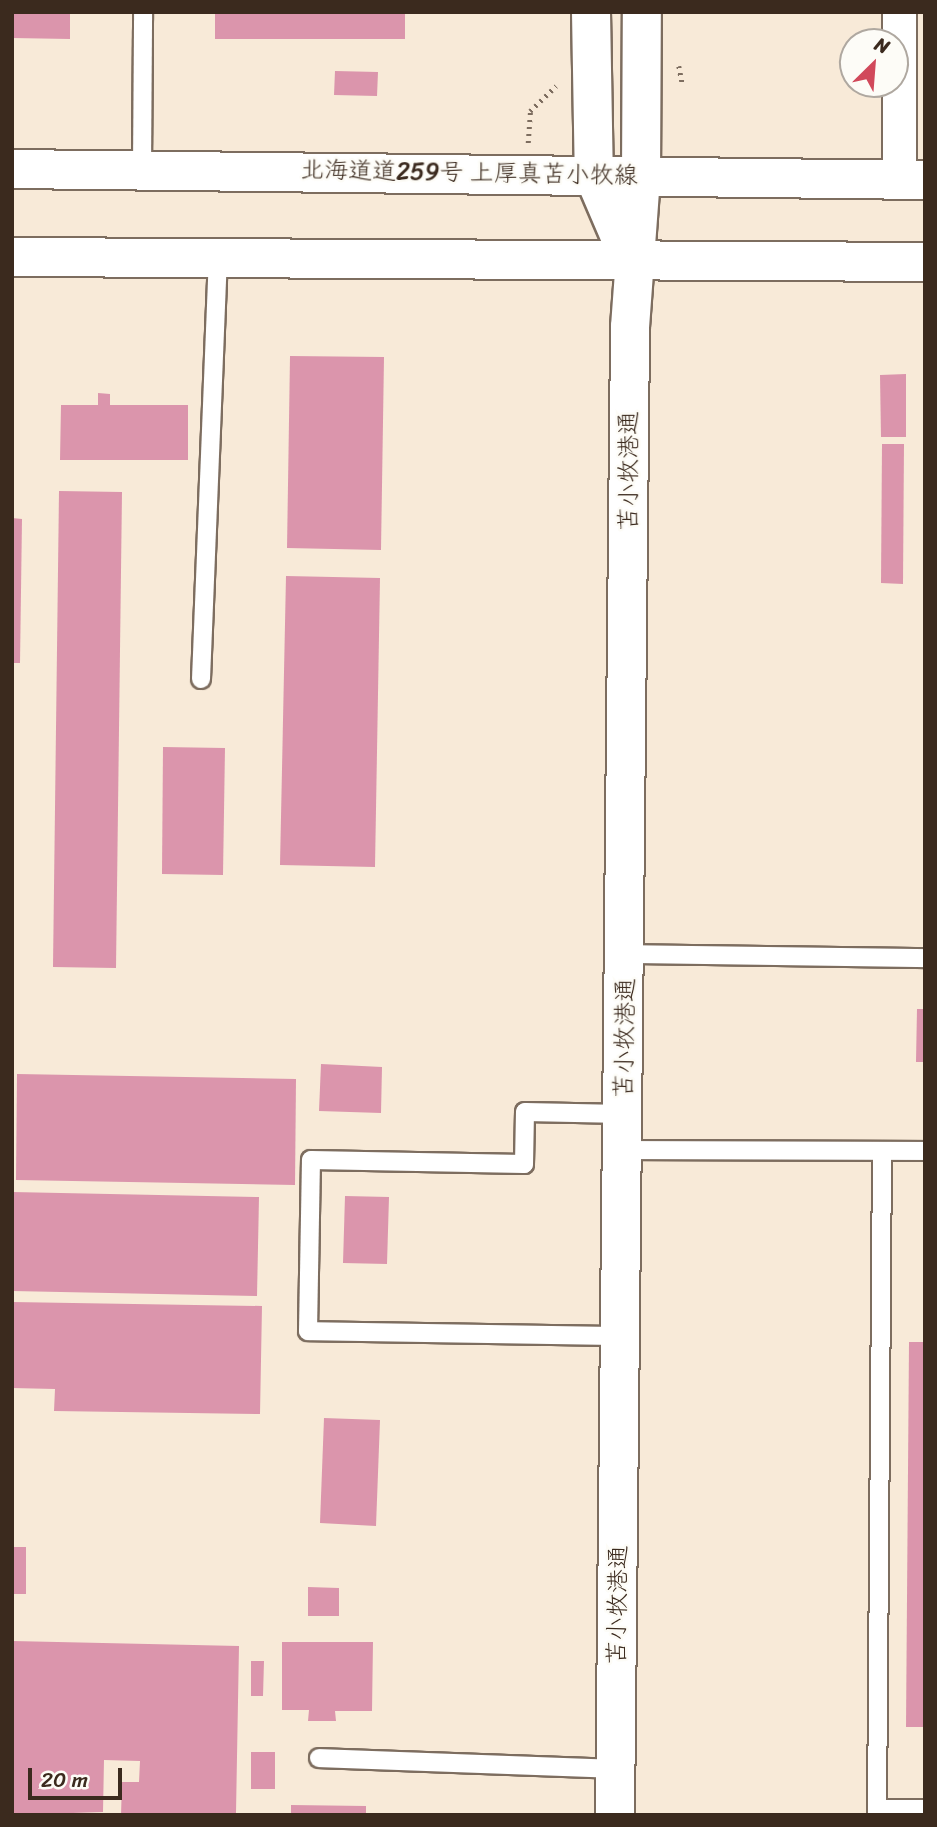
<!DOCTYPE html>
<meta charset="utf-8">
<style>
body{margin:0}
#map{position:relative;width:937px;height:1827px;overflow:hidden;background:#f8ead8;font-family:Sriracha,"Klee One",sans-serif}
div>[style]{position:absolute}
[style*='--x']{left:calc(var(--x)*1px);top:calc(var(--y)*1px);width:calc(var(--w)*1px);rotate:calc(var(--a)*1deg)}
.building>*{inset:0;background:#db95ac}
.path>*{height:4.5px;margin-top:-2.25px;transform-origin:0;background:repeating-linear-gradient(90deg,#7d6d5f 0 2px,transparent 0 7px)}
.roads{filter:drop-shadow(2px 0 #7d6d5f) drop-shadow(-2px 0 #7d6d5f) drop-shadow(0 2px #7d6d5f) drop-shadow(0 -2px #7d6d5f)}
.lane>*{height:18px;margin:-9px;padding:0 9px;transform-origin:9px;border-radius:9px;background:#fff}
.street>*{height:33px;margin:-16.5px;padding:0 16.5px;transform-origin:16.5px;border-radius:16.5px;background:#fff}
.secondary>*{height:38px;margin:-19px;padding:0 19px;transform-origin:19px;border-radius:19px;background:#fff}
span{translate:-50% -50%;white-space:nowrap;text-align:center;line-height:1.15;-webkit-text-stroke:5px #fdfcf7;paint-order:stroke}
.street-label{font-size:24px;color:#3b2a1e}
.frame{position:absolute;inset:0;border:14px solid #3b2a1e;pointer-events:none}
.north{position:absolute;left:839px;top:28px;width:70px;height:70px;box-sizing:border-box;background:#fdfcf7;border:2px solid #afa8a0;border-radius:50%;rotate:25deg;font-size:19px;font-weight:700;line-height:28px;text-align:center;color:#3b2a1e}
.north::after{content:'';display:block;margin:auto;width:24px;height:32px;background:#d1495b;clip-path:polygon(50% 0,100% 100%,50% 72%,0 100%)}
.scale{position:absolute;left:28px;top:1768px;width:94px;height:32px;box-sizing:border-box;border:4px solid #3b2a1e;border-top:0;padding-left:9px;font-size:21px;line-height:24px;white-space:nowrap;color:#3b2a1e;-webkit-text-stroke:5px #fdfcf7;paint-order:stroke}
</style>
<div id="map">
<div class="building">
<div style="clip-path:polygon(12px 12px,70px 12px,70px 39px,12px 38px)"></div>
<div style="clip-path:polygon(215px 12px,405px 12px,405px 39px,215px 39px)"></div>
<div style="clip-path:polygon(335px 71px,378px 72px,377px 96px,334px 95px)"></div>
<div style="clip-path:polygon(290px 356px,384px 357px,381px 550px,287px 548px)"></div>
<div style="clip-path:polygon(906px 374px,906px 437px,881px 437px,880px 375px)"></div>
<div style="clip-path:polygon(98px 393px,110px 394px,110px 405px,188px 405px,188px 460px,60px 460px,61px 405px,98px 405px)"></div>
<div style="clip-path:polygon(882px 444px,904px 444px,903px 584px,881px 583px)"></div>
<div style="clip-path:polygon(59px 491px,122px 492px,116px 968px,53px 967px)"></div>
<div style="clip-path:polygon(12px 518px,22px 519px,20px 663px,12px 663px)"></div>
<div style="clip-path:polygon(286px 576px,380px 578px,375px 867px,280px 865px)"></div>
<div style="clip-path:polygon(163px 747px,225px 748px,223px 875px,162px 874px)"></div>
<div style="clip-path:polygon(917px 1009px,925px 1009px,925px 1062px,916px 1062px)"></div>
<div style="clip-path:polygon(321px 1064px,382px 1067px,381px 1113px,319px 1111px)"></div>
<div style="clip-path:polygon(17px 1074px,296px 1079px,295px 1185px,16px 1180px)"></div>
<div style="clip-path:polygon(12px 1192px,259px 1197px,257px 1296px,12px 1291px)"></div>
<div style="clip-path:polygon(345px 1196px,389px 1197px,387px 1264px,343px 1263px)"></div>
<div style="clip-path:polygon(12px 1302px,262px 1306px,260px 1414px,54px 1411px,55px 1389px,12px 1388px)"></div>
<div style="clip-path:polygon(909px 1342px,925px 1342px,925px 1727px,906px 1727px)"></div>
<div style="clip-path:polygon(324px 1418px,380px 1420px,376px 1526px,320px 1523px)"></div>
<div style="clip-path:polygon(12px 1547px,26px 1547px,26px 1594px,12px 1594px)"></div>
<div style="clip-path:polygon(308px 1587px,339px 1588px,339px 1616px,308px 1616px)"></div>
<div style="clip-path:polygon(12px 1641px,239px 1646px,236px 1813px,121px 1815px,122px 1782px,139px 1782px,140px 1761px,104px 1760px,103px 1812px,12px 1815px)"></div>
<div style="clip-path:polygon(282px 1642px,373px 1642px,372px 1711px,335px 1711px,336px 1721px,308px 1721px,309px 1710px,282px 1710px)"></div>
<div style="clip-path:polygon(251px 1661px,264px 1661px,263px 1696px,251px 1696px)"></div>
<div style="clip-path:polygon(251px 1752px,275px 1752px,275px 1789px,251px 1789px)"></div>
<div style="clip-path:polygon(291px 1805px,366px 1806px,366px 1815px,291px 1815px)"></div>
</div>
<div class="path">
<div style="--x:679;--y:66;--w:20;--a:79"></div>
<div style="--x:528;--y:143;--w:32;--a:-86"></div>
<div style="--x:530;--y:111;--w:36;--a:-44"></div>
</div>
<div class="roads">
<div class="lane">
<div style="--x:142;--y:169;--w:157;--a:-89.6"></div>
<div style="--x:201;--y:679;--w:420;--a:-87.7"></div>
<div style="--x:626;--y:954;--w:299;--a:0.8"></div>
<div style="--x:624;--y:1150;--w:301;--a:0.2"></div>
<div style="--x:621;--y:1336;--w:313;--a:-179.1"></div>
<div style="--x:308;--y:1331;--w:171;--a:-89"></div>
<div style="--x:311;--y:1160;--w:213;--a:1.1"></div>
<div style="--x:524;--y:1164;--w:52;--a:-88.9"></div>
<div style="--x:525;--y:1112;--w:99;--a:1.2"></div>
<div style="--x:319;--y:1758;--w:297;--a:2.1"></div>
<div style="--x:877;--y:1809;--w:48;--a:0"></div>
<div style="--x:877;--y:1815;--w:664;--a:-89.57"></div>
</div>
<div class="street">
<div style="--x:899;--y:12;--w:167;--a:90"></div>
</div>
<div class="secondary">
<div style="--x:591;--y:12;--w:164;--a:89"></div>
<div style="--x:594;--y:176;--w:91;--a:66.8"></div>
<div style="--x:12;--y:169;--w:913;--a:0.69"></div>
<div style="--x:12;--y:257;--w:913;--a:0.31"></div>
<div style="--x:615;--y:1815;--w:1488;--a:-89.42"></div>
<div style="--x:630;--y:327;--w:151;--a:-85.8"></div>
<div style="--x:641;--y:176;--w:164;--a:-89.7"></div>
</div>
</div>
<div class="street-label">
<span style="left:469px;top:173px;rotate:1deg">北海道道259号 上厚真苫小牧線</span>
<span style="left:629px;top:471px;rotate:-90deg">苫小牧港通</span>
<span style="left:625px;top:1038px;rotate:-89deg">苫小牧港通</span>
<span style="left:618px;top:1605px;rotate:-89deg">苫小牧港通</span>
</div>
<div class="frame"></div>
<div class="north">N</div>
<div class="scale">20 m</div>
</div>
